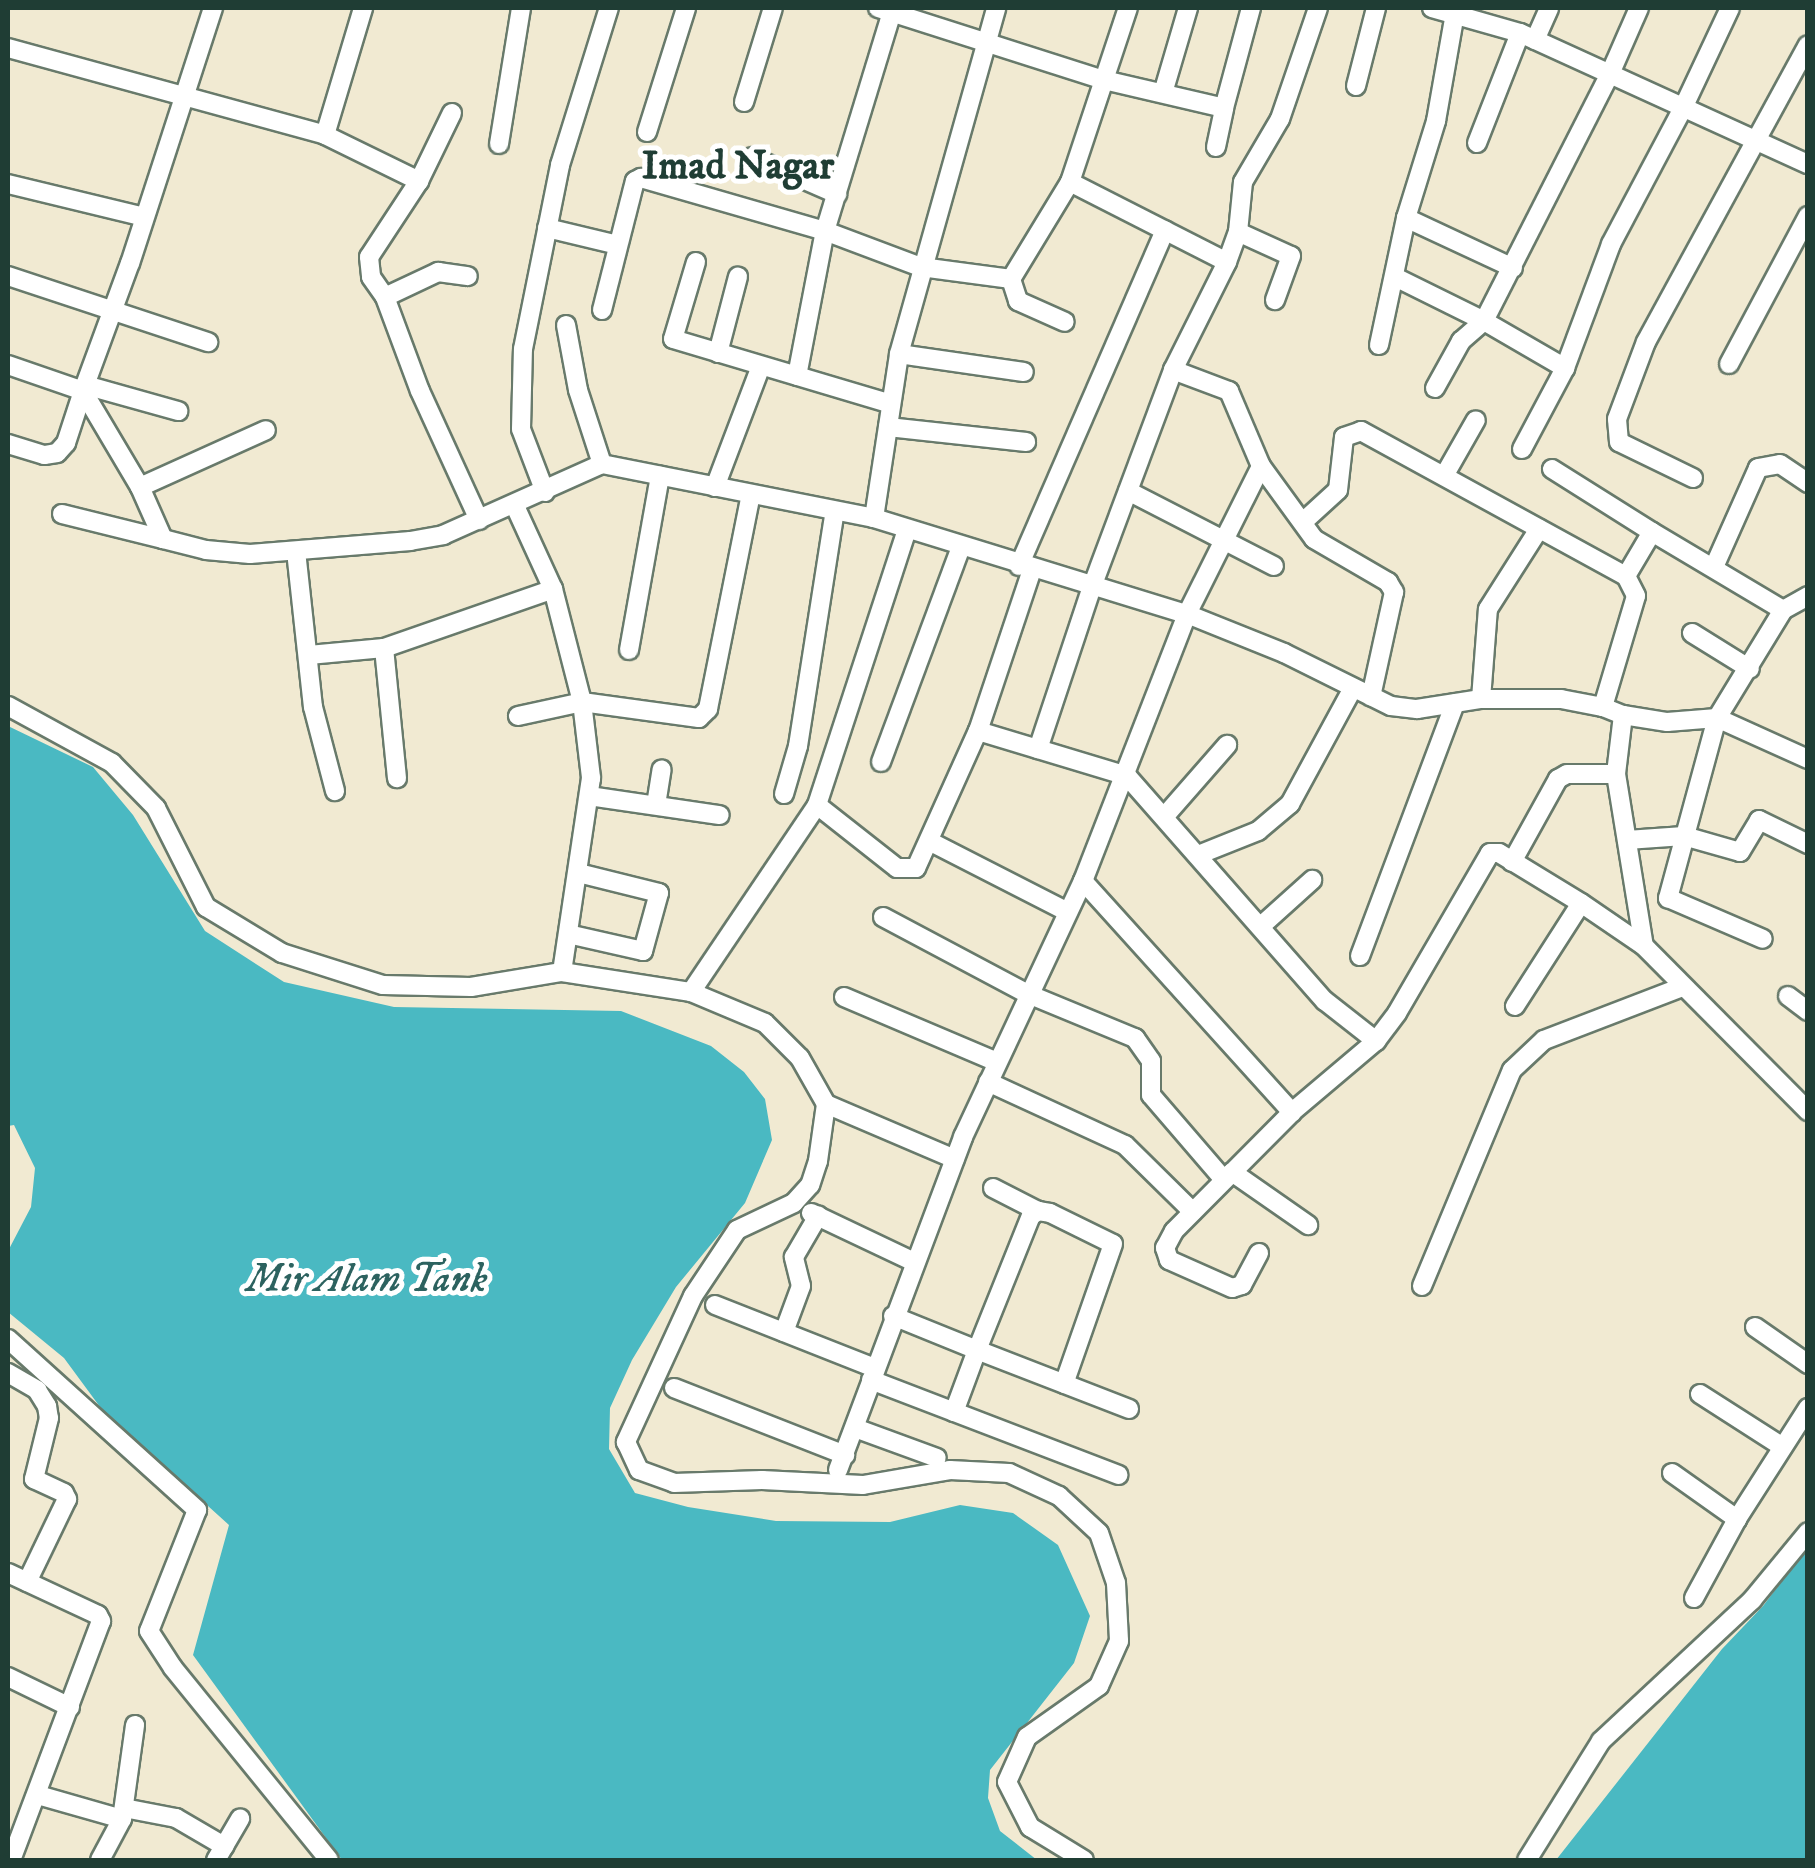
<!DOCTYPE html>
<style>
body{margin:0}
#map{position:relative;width:1815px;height:1868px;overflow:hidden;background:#f1ead2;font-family:"IM FELL DW Pica",serif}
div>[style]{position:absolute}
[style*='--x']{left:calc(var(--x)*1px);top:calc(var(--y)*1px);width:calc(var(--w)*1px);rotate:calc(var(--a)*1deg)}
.water>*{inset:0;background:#4ab9c2}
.roads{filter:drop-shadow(2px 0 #687a6b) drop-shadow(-2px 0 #687a6b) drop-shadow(0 2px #687a6b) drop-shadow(0 -2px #687a6b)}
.street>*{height:18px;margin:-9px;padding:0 9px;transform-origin:9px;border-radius:9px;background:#fff}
span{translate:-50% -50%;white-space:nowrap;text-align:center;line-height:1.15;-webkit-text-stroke:10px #fff;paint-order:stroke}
.neighbourhood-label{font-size:40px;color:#1f3d34;font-weight:700}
.water-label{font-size:40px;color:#2c625f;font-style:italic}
.frame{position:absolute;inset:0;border:10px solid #1f3d34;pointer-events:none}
</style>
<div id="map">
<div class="water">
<div style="clip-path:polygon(8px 726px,93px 767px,133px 815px,205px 931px,284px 982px,394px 1007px,621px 1011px,711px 1046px,744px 1072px,765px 1099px,772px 1140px,745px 1203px,676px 1287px,632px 1360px,610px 1408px,609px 1449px,635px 1493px,688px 1507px,776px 1521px,890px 1522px,960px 1505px,1013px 1513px,1058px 1545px,1090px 1616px,1074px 1663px,990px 1770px,988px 1798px,1000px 1831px,1037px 1860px,342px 1860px,193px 1655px,229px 1525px,103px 1411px,64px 1358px,8px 1312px,8px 1251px,31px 1207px,35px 1168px,14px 1125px,8px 1126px)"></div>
<div style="clip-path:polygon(1807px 1548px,1807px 1860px,1556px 1860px,1722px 1649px,1763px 1606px)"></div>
</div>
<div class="roads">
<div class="street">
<div style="--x:213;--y:8;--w:268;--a:108"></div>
<div style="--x:130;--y:263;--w:136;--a:110.2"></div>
<div style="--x:83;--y:391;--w:112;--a:59.3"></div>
<div style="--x:140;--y:487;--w:57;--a:66.1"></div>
<div style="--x:163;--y:539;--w:44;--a:14.3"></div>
<div style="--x:206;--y:550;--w:44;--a:5.2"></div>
<div style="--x:250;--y:554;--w:161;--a:-4.6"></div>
<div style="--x:410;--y:541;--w:34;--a:-10"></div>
<div style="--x:443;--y:535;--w:174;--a:-24.1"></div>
<div style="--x:602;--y:464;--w:277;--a:11.2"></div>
<div style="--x:874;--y:518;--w:327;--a:17.1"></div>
<div style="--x:1187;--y:614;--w:105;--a:21.9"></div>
<div style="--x:1284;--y:653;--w:119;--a:26.4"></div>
<div style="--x:1391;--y:706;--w:26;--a:7"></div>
<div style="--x:1417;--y:709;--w:65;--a:-8.9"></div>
<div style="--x:1481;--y:699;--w:80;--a:0"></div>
<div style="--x:1561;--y:699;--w:43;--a:10.8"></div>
<div style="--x:1603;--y:707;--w:22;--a:22"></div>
<div style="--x:1623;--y:715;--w:59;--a:96.8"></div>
<div style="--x:1616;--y:774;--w:174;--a:80.8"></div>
<div style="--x:878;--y:8;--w:237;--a:17.7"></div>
<div style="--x:1104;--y:80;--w:123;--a:13.1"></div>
<div style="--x:1224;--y:108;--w:104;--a:-74.9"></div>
<div style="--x:1432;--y:8;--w:91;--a:15.9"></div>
<div style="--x:1520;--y:33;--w:316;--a:24.5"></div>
<div style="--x:1535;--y:40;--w:35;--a:-66"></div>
<div style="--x:8;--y:48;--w:329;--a:15.3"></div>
<div style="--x:325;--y:135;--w:105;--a:26.1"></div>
<div style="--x:1356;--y:86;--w:81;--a:-75.6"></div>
<div style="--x:1163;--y:93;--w:89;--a:-73.6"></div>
<div style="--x:744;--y:102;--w:98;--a:-72.9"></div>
<div style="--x:452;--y:113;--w:76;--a:115.9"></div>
<div style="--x:419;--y:181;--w:91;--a:123.3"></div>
<div style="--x:369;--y:257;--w:20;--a:84"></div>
<div style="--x:371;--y:277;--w:24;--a:55"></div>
<div style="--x:385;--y:297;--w:100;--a:69.6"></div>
<div style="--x:420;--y:391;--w:142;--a:65.4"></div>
<div style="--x:647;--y:132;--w:130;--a:-72.5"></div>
<div style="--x:325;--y:135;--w:133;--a:-73.3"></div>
<div style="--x:1477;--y:143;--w:118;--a:-68.6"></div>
<div style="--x:499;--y:144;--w:138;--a:-80.8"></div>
<div style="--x:1216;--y:147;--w:40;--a:-78"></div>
<div style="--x:752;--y:157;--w:93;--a:23.5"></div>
<div style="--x:1070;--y:182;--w:176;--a:27"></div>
<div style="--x:8;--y:184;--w:140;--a:13.6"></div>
<div style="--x:1406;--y:218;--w:118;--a:25"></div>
<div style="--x:547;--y:228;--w:73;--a:13.5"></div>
<div style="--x:1238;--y:232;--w:58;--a:24.4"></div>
<div style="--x:1291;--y:256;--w:47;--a:110"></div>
<div style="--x:696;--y:262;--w:80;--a:106.6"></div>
<div style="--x:673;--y:339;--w:224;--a:16.6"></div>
<div style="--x:8;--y:276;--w:211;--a:18.3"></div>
<div style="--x:1395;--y:277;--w:99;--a:26.3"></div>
<div style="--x:1484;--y:321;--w:277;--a:-63"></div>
<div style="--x:1610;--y:74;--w:72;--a:-66.3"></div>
<div style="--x:1011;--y:279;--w:23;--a:72"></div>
<div style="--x:1018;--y:301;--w:51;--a:24.1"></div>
<div style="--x:385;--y:297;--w:59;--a:-25.3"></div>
<div style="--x:438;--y:272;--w:30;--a:8"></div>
<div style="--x:602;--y:310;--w:133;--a:-75.7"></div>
<div style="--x:635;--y:181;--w:7;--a:-27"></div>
<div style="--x:641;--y:178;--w:191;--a:16.1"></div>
<div style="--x:825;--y:231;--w:103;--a:20.6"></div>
<div style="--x:921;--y:267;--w:91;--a:7.6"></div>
<div style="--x:1011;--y:279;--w:114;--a:-58.7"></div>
<div style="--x:1070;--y:182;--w:183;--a:-71.6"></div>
<div style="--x:566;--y:325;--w:66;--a:79.5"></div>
<div style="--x:578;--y:390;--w:78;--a:72"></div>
<div style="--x:1379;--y:345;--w:130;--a:-78"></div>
<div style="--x:1406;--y:218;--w:102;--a:-72.8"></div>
<div style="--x:1436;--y:121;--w:115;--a:-80"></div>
<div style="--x:718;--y:353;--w:79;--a:-75.3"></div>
<div style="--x:899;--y:354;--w:126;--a:8.2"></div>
<div style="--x:1729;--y:364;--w:168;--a:-61.9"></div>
<div style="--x:8;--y:365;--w:79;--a:19.1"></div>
<div style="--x:83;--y:391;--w:55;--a:108.1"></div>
<div style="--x:66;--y:443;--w:13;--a:132"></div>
<div style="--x:57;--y:453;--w:13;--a:171"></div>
<div style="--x:44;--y:455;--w:38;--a:-163"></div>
<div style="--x:1173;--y:370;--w:60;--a:20.6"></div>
<div style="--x:1229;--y:391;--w:82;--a:66.9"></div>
<div style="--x:1261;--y:466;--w:90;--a:54"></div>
<div style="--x:1314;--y:539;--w:86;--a:30.2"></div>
<div style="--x:1388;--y:582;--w:12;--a:59"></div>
<div style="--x:1394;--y:592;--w:107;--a:102.4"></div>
<div style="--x:797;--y:376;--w:148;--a:-79.1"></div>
<div style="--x:825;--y:231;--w:229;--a:-73"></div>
<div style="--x:85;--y:385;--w:97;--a:15.6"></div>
<div style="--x:1435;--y:388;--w:54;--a:-61"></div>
<div style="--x:1461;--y:341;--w:30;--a:-41"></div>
<div style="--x:1484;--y:321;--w:94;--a:30.1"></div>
<div style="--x:888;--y:427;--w:139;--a:6.2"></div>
<div style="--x:1522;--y:449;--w:92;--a:-62"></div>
<div style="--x:1565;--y:368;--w:132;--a:-69.6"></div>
<div style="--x:1611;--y:244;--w:154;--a:-62.1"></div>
<div style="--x:1683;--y:108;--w:110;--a:-64.8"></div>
<div style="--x:1552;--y:469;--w:118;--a:32.2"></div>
<div style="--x:1444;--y:476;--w:64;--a:-60.3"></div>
<div style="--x:1693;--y:478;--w:82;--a:-154.1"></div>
<div style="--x:1619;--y:442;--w:23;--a:-95"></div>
<div style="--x:1617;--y:419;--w:82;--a:-69.4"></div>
<div style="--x:1646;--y:342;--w:338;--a:-61.4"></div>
<div style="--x:140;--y:487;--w:138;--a:-24.3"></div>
<div style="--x:715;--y:487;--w:129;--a:-69.2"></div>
<div style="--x:1128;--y:491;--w:164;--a:27.2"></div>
<div style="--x:545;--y:492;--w:67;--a:-110.9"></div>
<div style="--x:521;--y:429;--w:80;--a:-88.6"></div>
<div style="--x:523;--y:349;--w:188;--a:-78.6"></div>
<div style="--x:560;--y:165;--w:164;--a:-72.7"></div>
<div style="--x:515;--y:506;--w:91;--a:65.4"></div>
<div style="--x:553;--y:589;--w:117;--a:75.6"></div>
<div style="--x:582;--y:702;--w:77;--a:83.2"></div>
<div style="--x:591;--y:778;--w:196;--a:98.5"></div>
<div style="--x:62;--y:514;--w:104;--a:13.9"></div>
<div style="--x:874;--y:518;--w:166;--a:-81.3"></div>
<div style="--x:899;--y:354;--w:359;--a:-74.3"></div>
<div style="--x:1304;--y:521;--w:46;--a:-42.4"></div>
<div style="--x:1338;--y:490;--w:53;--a:-83.5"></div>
<div style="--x:1344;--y:437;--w:18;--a:-19"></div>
<div style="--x:1361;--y:431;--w:302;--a:28.7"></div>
<div style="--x:1626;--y:576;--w:22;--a:63"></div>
<div style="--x:1636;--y:596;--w:116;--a:106.6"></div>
<div style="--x:296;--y:551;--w:157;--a:83.8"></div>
<div style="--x:313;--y:707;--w:87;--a:75.3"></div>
<div style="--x:1019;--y:566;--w:366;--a:-66.5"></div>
<div style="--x:1714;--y:567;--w:108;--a:-66"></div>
<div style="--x:1758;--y:468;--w:22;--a:-10"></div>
<div style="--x:1780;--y:464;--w:34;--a:34"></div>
<div style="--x:1626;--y:576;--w:51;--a:-59.4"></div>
<div style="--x:1652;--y:532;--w:152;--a:30.8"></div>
<div style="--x:1783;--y:610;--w:127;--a:121.4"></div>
<div style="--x:1717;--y:718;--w:187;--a:105.2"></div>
<div style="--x:1668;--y:898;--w:103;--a:23.3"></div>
<div style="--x:1783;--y:610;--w:29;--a:-29"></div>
<div style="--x:1692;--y:633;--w:68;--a:31.8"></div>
<div style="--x:384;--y:648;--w:131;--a:84.3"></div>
<div style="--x:629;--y:650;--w:177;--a:-79.9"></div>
<div style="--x:309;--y:655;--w:75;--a:-5.3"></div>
<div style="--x:384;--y:648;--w:179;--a:-19.2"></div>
<div style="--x:1481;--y:699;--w:90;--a:-85.6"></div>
<div style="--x:1488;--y:609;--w:95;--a:-57.5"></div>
<div style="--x:8;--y:706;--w:119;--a:28.7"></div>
<div style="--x:112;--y:763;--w:63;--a:45.6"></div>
<div style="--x:156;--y:808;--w:111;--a:63.2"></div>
<div style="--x:206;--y:907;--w:89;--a:31.2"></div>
<div style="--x:282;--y:953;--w:106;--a:17.6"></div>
<div style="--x:383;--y:985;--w:88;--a:1.3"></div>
<div style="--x:471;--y:987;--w:92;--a:-9.4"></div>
<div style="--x:562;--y:972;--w:131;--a:8.8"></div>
<div style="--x:691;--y:992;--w:80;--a:22.7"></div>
<div style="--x:765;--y:1023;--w:49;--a:45"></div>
<div style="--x:800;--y:1058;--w:53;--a:60.5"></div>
<div style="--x:826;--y:1104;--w:58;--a:98"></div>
<div style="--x:818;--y:1161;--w:25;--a:108"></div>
<div style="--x:810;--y:1185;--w:24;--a:132"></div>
<div style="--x:794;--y:1203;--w:63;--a:154.7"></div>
<div style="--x:737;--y:1230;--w:79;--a:123.7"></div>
<div style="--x:693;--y:1296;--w:161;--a:114.7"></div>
<div style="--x:626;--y:1442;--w:31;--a:65"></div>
<div style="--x:639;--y:1470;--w:37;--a:20"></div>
<div style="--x:674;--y:1483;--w:88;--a:-2"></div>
<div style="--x:762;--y:1480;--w:101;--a:2.8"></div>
<div style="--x:863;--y:1485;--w:88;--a:-9.8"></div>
<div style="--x:950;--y:1470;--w:59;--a:2.9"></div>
<div style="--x:1009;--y:1473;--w:55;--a:24.7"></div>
<div style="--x:1059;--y:1496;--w:54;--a:42.8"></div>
<div style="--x:1099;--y:1533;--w:53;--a:71.2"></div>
<div style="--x:1116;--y:1583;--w:58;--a:87"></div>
<div style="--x:1119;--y:1641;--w:49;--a:114"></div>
<div style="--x:1099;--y:1686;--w:88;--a:144.7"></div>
<div style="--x:1027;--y:1737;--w:49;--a:114"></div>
<div style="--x:1007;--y:1782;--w:51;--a:62.9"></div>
<div style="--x:1030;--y:1827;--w:63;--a:31.4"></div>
<div style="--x:1623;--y:715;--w:45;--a:9"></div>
<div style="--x:1667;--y:722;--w:50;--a:-4.6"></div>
<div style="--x:1717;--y:718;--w:100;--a:24.3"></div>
<div style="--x:518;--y:716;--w:66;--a:-12.3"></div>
<div style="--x:582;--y:702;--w:118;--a:7.8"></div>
<div style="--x:699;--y:718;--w:13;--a:-45"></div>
<div style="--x:708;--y:709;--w:219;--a:-78.7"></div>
<div style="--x:978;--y:731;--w:156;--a:16.8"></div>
<div style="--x:1127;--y:776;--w:300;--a:48.7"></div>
<div style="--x:1325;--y:1001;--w:65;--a:38.1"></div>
<div style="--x:1038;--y:749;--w:171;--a:-71.6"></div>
<div style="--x:1092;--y:587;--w:232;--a:-69.5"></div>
<div style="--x:1173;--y:370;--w:121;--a:-63.4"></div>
<div style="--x:1227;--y:262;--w:32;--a:-70"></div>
<div style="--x:1238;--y:232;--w:50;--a:-84.3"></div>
<div style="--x:1243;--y:182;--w:73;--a:-59.6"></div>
<div style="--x:1280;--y:119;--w:117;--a:-71.1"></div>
<div style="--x:881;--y:762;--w:229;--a:-69.6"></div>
<div style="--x:784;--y:794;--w:50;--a:-73.7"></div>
<div style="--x:798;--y:746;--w:238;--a:-81.1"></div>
<div style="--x:589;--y:796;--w:132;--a:8.3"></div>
<div style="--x:656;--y:805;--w:36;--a:-81"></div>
<div style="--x:817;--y:805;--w:102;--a:38.2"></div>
<div style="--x:897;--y:868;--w:19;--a:0"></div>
<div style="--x:916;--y:868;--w:150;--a:-65.7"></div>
<div style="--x:978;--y:731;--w:170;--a:-71.5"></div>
<div style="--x:1164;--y:817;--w:96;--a:-48.8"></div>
<div style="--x:1627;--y:840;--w:57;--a:-4"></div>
<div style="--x:1684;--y:836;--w:58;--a:15.9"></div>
<div style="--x:1740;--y:852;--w:37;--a:-59"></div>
<div style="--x:1759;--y:820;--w:55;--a:26.1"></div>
<div style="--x:929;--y:841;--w:156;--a:27.1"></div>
<div style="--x:1198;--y:855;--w:65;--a:-21.8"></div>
<div style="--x:1258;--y:831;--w:42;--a:-40.2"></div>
<div style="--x:1290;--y:804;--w:132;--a:-61.5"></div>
<div style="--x:1512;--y:862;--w:95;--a:-61"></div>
<div style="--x:1558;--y:779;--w:10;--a:-29"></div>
<div style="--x:1567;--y:774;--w:49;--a:0"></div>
<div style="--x:1083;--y:881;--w:312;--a:47.9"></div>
<div style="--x:883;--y:917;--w:164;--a:28"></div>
<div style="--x:1028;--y:994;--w:116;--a:22.4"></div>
<div style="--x:1135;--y:1038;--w:28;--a:55"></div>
<div style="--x:1151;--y:1061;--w:34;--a:90"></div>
<div style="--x:1151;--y:1095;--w:112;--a:49.3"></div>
<div style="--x:1261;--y:926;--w:69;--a:-42"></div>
<div style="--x:568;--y:934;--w:77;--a:12.8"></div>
<div style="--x:643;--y:951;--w:60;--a:-74.6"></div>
<div style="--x:659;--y:893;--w:82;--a:-166"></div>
<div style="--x:1360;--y:956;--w:270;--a:-69.4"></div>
<div style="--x:691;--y:992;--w:225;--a:-56"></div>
<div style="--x:817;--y:805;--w:290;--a:-71.9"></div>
<div style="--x:1788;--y:996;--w:25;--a:37"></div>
<div style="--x:844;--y:997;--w:166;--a:23"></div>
<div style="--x:1515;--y:1006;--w:122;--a:-57.3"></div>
<div style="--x:988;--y:1082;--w:151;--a:24.7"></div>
<div style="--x:1125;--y:1145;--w:95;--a:44.6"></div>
<div style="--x:826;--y:1104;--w:140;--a:23.1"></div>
<div style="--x:1232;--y:1172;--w:93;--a:34.9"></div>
<div style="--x:993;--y:1188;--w:51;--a:27.1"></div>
<div style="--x:811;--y:1213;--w:114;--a:25.4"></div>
<div style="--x:1259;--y:1253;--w:36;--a:118"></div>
<div style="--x:1242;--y:1285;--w:10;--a:163"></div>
<div style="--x:1232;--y:1288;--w:69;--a:-156"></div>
<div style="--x:1169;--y:1260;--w:13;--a:-108"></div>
<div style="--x:1165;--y:1248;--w:19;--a:-62"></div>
<div style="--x:1174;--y:1231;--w:168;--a:-45.2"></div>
<div style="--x:1292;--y:1112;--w:110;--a:-40.2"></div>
<div style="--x:1376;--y:1041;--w:35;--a:-53"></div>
<div style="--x:1397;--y:1013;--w:185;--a:-59.8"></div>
<div style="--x:1490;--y:853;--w:9;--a:0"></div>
<div style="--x:1499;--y:853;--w:96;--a:31.4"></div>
<div style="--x:1581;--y:903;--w:76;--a:34.3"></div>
<div style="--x:1644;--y:946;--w:233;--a:45.2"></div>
<div style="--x:1422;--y:1286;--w:234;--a:-67.4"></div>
<div style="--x:1512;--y:1070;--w:44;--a:-43.2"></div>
<div style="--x:1544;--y:1040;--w:148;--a:-21"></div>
<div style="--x:715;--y:1305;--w:172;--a:21.5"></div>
<div style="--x:893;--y:1316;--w:91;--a:22"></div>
<div style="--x:977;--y:1350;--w:144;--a:-68.1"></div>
<div style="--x:1031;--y:1216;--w:9;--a:-36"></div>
<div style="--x:1038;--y:1211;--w:12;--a:9"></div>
<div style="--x:1050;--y:1213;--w:70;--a:26.2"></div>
<div style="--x:1113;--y:1244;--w:148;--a:109.3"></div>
<div style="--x:1755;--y:1327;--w:65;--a:34.9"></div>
<div style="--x:784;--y:1332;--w:49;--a:-69.7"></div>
<div style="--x:801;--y:1286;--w:30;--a:-104"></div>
<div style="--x:794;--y:1257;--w:48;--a:-59.7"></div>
<div style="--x:8;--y:1339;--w:255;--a:42.1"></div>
<div style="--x:197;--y:1510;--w:130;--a:111.6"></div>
<div style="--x:149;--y:1631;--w:44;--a:57"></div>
<div style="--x:173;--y:1668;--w:247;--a:50.9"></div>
<div style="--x:8;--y:1373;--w:34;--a:30"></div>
<div style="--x:37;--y:1390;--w:19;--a:58"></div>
<div style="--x:47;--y:1406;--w:12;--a:81"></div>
<div style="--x:49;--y:1418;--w:63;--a:103.8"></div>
<div style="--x:34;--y:1479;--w:33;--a:25"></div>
<div style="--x:64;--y:1493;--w:7;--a:63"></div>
<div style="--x:67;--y:1499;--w:92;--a:115.7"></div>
<div style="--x:871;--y:1380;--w:265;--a:21"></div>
<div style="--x:674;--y:1388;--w:184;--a:21.4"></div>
<div style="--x:1700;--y:1394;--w:98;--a:32.6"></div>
<div style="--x:954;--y:1412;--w:66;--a:-69.6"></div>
<div style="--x:977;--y:1350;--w:163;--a:21.2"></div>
<div style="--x:855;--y:1428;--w:87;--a:20.1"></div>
<div style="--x:838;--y:1470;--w:356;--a:-69.4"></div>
<div style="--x:963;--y:1137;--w:283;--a:-64.9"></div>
<div style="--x:1083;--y:881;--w:287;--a:-68.7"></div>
<div style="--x:1187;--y:614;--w:165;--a:-63.4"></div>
<div style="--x:1672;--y:1473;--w:80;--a:35.3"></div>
<div style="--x:8;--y:1573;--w:99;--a:25"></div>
<div style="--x:98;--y:1615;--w:7;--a:63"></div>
<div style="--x:101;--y:1621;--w:255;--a:110.6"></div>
<div style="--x:1694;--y:1598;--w:90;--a:-61.4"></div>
<div style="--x:1737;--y:1519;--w:132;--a:-57.4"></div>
<div style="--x:8;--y:1677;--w:69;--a:25.8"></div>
<div style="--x:38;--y:1795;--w:87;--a:15.9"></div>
<div style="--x:124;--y:1808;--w:53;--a:10.9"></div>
<div style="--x:176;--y:1818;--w:56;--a:30.3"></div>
<div style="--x:100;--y:1860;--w:47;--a:-61.8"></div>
<div style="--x:122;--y:1819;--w:95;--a:-82.1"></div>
<div style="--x:216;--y:1860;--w:48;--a:-59.7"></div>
<div style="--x:1527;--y:1860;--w:140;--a:-58.1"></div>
<div style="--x:1601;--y:1741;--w:207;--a:-43"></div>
<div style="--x:1752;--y:1600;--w:88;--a:-50.5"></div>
</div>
</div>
<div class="neighbourhood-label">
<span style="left:738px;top:167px">Imad Nagar</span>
</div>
<div class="water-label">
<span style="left:367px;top:1280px">Mir Alam Tank</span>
</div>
<div class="frame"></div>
</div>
